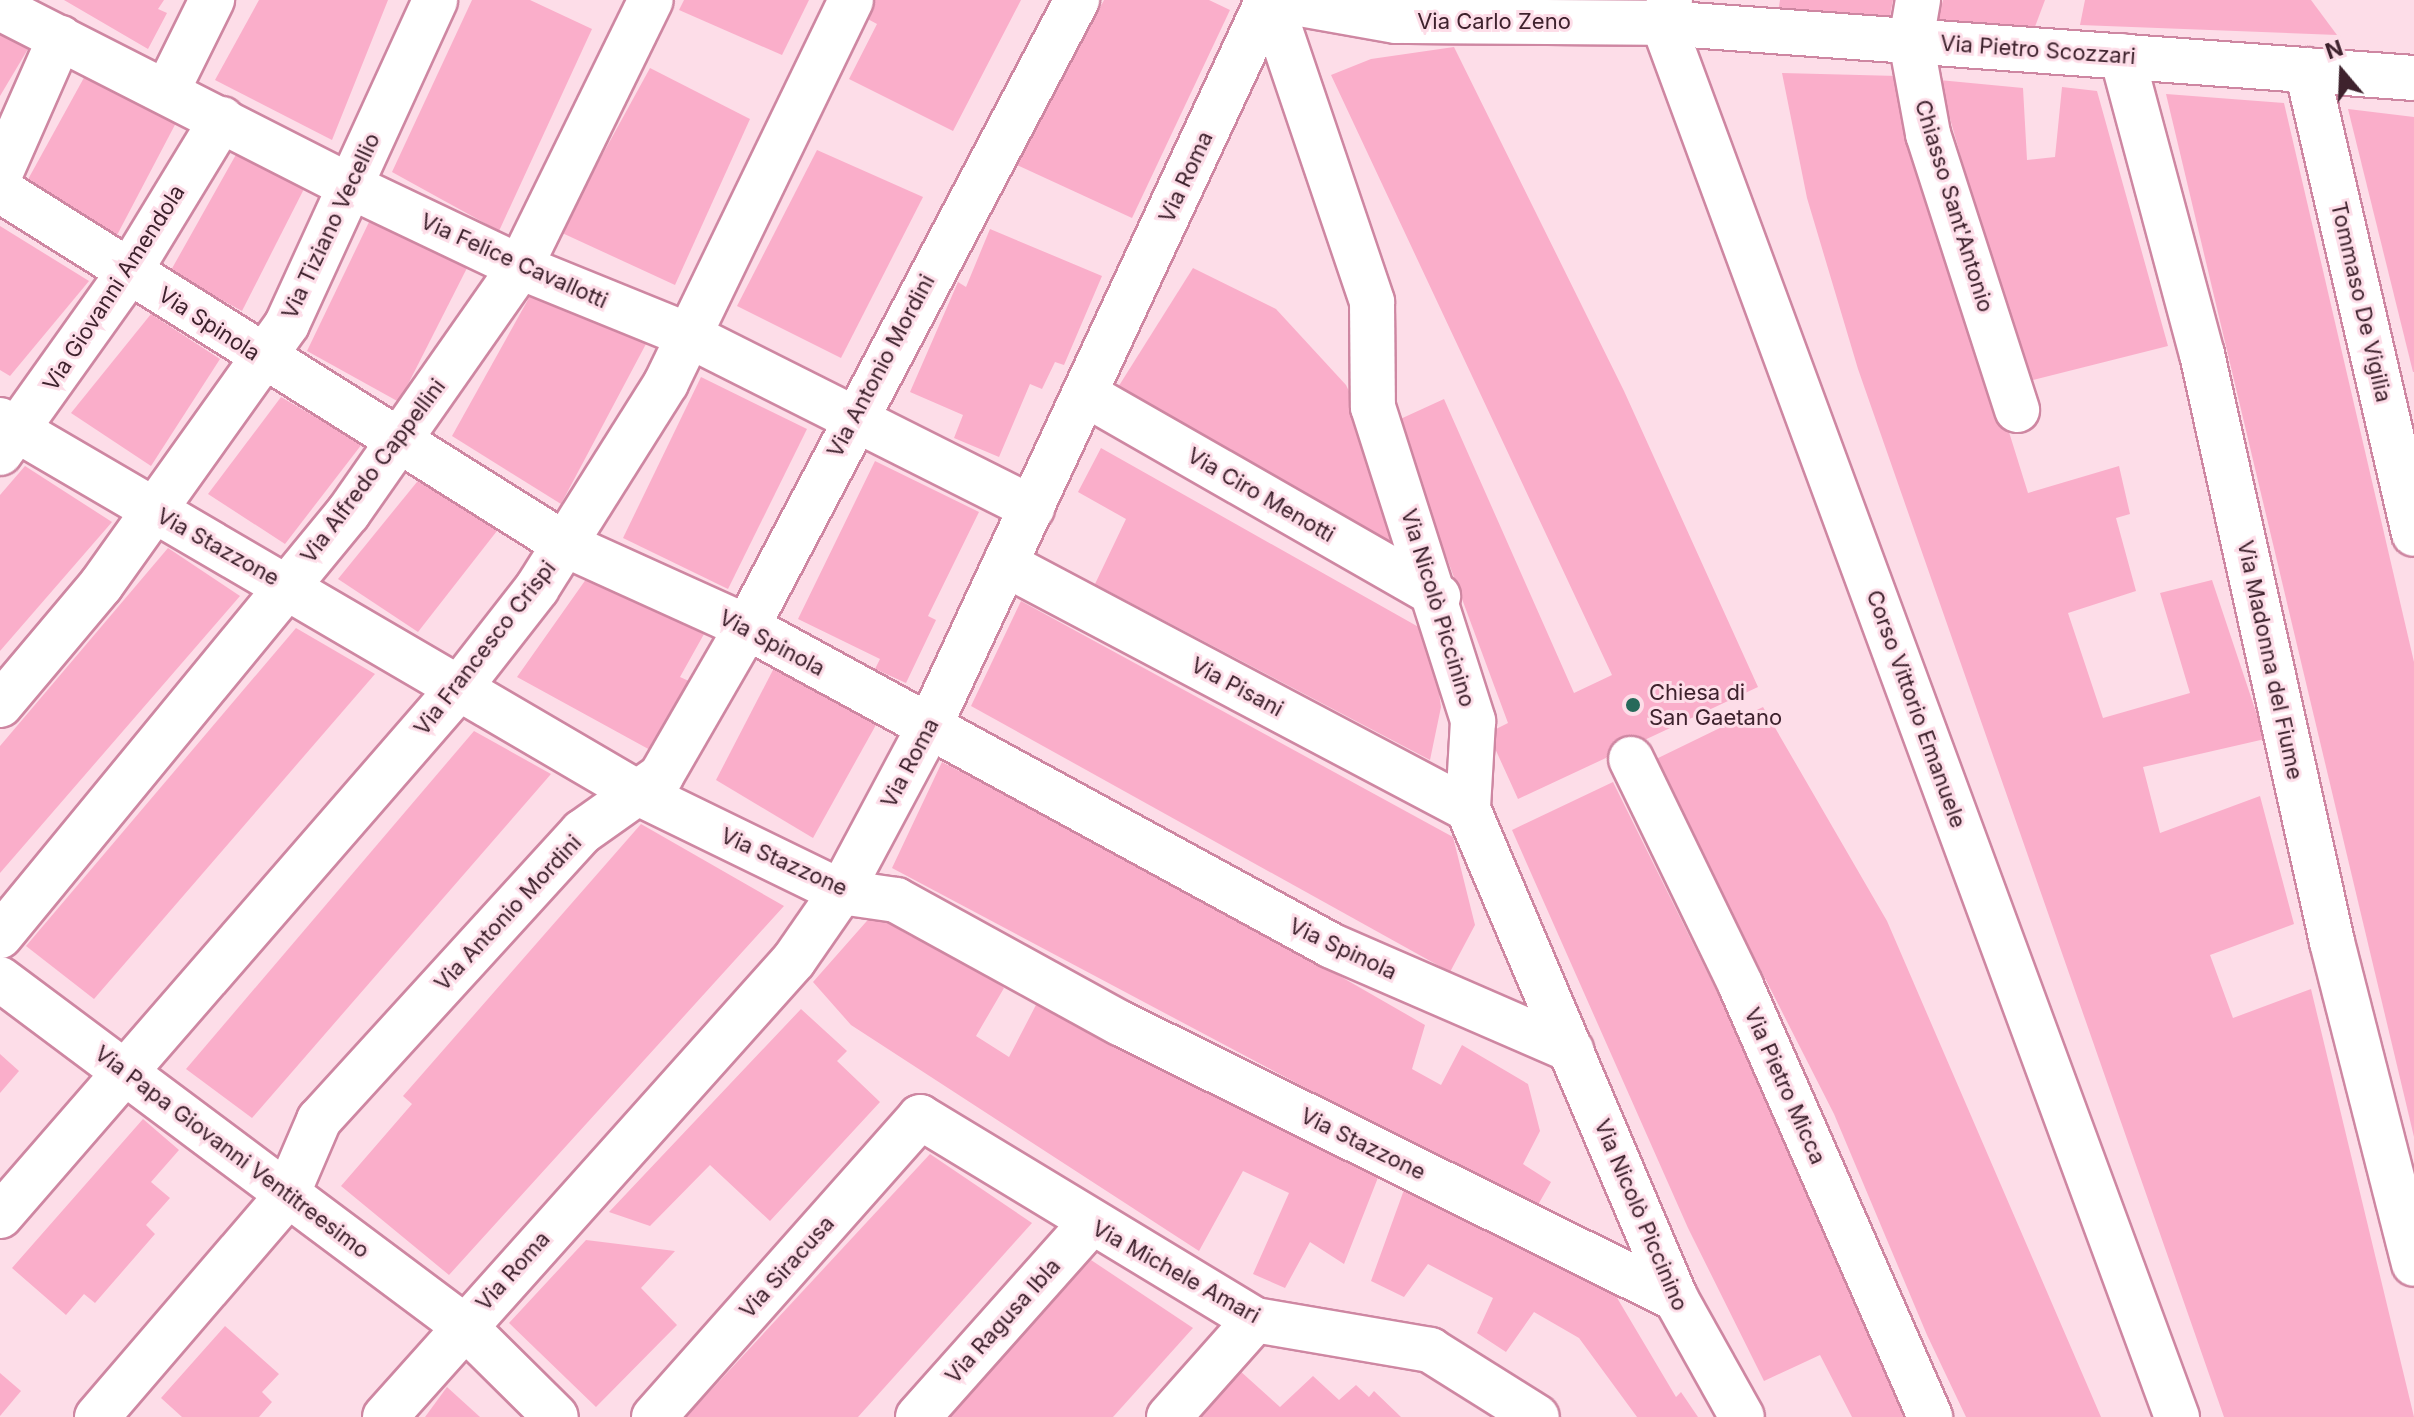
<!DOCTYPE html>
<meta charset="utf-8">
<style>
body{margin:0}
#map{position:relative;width:2414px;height:1417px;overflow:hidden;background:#fddde8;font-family:Inter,sans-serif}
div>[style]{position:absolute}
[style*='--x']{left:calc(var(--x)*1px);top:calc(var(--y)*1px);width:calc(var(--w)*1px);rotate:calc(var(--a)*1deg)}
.building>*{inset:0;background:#faaeca}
.roads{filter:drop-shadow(2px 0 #ce87a2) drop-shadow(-2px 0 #ce87a2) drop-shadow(0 2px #ce87a2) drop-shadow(0 -2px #ce87a2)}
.minor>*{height:44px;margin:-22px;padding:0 22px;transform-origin:22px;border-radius:22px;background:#fff}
.dots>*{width:22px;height:22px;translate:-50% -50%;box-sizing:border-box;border:4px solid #fddde8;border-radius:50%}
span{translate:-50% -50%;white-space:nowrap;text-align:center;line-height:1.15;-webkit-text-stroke:6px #fddde8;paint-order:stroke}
.street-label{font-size:22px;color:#3e222d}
.poi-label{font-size:22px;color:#3e222d}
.left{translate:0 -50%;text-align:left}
.north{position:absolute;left:2302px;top:32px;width:80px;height:80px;-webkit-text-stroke:6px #fddde8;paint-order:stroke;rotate:341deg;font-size:22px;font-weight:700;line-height:32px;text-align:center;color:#3e222d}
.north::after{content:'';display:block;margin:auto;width:28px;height:36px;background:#3e222d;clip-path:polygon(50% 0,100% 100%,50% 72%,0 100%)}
</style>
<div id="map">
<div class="building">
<div style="clip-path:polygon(64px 0,164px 0,158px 9px,167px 13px,148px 49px)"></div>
<div style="clip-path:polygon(259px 0,388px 0,332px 140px,215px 80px)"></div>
<div style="clip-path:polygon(472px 0,530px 0,592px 29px,499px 231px,392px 172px)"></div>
<div style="clip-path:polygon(684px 0,809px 0,782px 55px,679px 10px)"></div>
<div style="clip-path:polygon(873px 0,1021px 0,953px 131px,849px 79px,877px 24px,864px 17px)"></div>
<div style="clip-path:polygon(1104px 0,1209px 0,1230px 10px,1132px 218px,1017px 165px)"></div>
<div style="clip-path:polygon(1780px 0,1893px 0,1887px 32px,1777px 20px)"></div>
<div style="clip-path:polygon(1943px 0,2045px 0,2030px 40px,1934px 32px)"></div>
<div style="clip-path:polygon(2085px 0,2311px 0,2337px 35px,2080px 25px)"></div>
<div style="clip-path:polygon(0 34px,28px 49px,0 96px)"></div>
<div style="clip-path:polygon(1454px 47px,1624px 391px,1758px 687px,1518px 799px,1488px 733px,1508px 723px,1396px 421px,1444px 399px,1574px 693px,1612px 675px,1331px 75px,1371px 59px)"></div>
<div style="clip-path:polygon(650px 68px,750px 119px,675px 285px,560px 232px)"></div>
<div style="clip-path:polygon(1782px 73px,1898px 76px,2028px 493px,2119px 466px,2130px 514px,2116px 518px,2136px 591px,2068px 613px,2103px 718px,2190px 693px,2160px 593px,2212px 580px,2265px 739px,2143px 767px,2160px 833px,2260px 796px,2294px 924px,2210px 955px,2233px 1018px,2311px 989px,2414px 1417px,2224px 1417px,1858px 369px,1807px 198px)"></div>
<div style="clip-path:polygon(86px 74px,178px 119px,116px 237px,26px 183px)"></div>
<div style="clip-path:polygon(1939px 80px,2023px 88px,2027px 160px,2055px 157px,2062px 87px,2097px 91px,2168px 346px,2025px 382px)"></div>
<div style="clip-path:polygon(2166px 94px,2284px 103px,2414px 662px,2414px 1137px)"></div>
<div style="clip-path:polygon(2348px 109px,2414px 117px,2414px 372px,2413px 372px)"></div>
<div style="clip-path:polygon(817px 150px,923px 197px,841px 358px,737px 306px)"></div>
<div style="clip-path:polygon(238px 151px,306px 185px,242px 311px,170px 272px)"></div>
<div style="clip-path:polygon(370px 220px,467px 268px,399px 402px,307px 351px)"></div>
<div style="clip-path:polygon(0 226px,89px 281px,10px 376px,0 370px)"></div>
<div style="clip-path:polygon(990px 229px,1102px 276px,1064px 365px,1055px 362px,1042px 389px,1030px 384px,999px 457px,954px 438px,963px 415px,910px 392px,958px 282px,966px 287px)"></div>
<div style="clip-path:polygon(1193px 268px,1276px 309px,1346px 385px,1387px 470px,1399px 558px,1115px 392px)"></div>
<div style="clip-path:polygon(530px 296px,647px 342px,561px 504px,452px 436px)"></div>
<div style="clip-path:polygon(151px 314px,220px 359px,151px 466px,71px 413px)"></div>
<div style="clip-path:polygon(701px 377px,807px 429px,728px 589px,623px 538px)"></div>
<div style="clip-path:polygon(281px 397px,362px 444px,285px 544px,208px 494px)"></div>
<div style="clip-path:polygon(1101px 448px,1431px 634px,1441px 707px,1430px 760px,1095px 584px,1126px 519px,1078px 492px)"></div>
<div style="clip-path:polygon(875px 461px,979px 512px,928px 616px,936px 620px,906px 683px,875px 669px,880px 659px,798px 619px)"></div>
<div style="clip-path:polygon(25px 466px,112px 522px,0 651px,0 495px)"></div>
<div style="clip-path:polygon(421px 477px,500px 527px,418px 632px,338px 579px)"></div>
<div style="clip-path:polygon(168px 548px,240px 596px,0 873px,0 746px)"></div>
<div style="clip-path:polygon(589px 575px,704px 634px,680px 677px,691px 682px,652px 751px,517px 677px)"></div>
<div style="clip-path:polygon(1021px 601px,1453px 837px,1475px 925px,1450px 972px,971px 706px)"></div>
<div style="clip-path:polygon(296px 628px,375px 674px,94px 999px,26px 946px)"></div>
<div style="clip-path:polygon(774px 668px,877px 723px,813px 838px,716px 780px)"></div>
<div style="clip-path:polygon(1763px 707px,1887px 921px,2101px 1417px,1966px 1417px,1927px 1335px,1834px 1114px,1654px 760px)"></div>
<div style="clip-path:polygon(474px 731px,551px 774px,252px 1118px,186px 1069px)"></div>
<div style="clip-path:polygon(942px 762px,1190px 890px,1425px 1025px,1412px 1069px,1441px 1085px,1462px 1045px,1528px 1084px,1540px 1131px,1523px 1164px,1551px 1182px,1535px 1210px,892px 868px)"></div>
<div style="clip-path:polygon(1613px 782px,1767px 1093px,1916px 1417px,1852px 1417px,1820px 1355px,1764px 1381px,1688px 1228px,1512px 830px)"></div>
<div style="clip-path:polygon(641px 824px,784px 906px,449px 1275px,341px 1186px,412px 1104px,403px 1096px)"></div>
<div style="clip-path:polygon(873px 914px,912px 937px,918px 929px,1004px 988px,976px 1036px,1009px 1057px,1037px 1003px,1379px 1175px,1344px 1264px,1310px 1242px,1285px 1288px,1253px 1274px,1289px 1193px,1243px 1171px,1199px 1251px,851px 1025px,813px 982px)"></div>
<div style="clip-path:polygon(801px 1009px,847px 1051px,837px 1061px,880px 1102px,770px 1221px,710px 1165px,650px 1226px,609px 1212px)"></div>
<div style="clip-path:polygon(0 1054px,19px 1071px,0 1093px)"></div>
<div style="clip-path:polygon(143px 1119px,179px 1150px,151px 1182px,170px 1198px,146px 1225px,155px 1234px,95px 1303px,84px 1294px,66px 1315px,12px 1268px)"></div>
<div style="clip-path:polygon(930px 1154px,1032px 1223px,858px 1417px,686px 1417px)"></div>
<div style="clip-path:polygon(1405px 1187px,1613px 1291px,1676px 1397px,1681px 1392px,1698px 1417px,1637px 1417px,1579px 1338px,1534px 1312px,1506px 1352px,1477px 1333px,1493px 1298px,1428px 1264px,1404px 1297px,1371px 1281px)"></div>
<div style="clip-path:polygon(586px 1240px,675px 1251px,641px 1288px,677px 1325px,596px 1407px,509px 1323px)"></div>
<div style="clip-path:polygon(1091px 1260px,1193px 1328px,1113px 1417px,949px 1417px)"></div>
<div style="clip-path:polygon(225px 1326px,279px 1374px,262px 1392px,272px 1402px,259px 1417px,182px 1417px,161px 1398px)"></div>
<div style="clip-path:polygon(1239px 1370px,1280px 1407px,1313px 1376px,1339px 1400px,1356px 1385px,1369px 1397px,1374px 1391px,1401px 1417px,1196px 1417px)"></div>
<div style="clip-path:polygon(0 1373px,21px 1391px,0 1416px)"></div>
<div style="clip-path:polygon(447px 1387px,480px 1417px,425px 1417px)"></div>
</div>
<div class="roads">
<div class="minor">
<div style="--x:1270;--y:0;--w:319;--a:71.3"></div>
<div style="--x:1372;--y:302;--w:105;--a:89.5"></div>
<div style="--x:1373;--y:407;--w:330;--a:72.3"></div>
<div style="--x:1473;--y:721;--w:88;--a:93.3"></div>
<div style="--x:1468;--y:809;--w:532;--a:67"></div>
<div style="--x:1676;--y:1299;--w:135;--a:60.8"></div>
<div style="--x:1278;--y:0;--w:120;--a:10.1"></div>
<div style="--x:1396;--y:21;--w:267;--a:0.4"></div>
<div style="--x:1663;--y:23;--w:753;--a:4.19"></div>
<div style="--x:1670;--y:0;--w:24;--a:107"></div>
<div style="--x:1663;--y:23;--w:1486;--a:69.76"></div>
<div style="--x:1918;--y:0;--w:42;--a:99.7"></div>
<div style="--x:1911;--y:41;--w:95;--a:79.6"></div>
<div style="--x:1928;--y:134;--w:290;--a:72.1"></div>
<div style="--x:0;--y:8;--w:393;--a:27"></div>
<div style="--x:350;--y:186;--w:188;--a:25.5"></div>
<div style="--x:520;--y:267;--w:183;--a:22.1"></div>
<div style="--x:690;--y:336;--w:383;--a:26.7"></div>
<div style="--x:2122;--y:56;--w:309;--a:75"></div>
<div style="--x:2202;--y:354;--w:602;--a:77.53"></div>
<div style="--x:2332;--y:942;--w:332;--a:75.7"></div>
<div style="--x:2307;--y:70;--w:476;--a:77"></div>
<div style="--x:167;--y:91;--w:102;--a:-63.7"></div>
<div style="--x:0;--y:174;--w:149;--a:-66.2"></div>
<div style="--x:0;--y:190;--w:666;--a:32.11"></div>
<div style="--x:564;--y:544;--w:201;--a:24.4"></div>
<div style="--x:747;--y:627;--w:666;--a:28.6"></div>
<div style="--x:1332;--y:946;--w:261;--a:23.5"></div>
<div style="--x:1085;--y:394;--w:407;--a:29.8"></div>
<div style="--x:0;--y:420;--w:739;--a:30.31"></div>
<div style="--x:638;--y:793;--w:226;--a:26"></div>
<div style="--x:841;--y:892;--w:56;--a:8.3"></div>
<div style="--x:896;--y:900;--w:256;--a:28.8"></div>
<div style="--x:1120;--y:1023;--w:621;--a:26.4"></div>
<div style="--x:0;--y:453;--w:222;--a:-54.5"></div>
<div style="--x:129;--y:272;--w:179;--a:-58.7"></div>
<div style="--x:1005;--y:564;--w:524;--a:27.89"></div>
<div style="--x:0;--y:705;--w:157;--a:-49.9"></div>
<div style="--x:101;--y:585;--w:320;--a:-54.5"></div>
<div style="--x:287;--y:324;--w:356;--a:-65.4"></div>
<div style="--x:1631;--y:759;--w:252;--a:64.1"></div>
<div style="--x:1741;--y:986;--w:471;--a:66.3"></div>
<div style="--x:0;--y:936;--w:548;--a:-50.56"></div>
<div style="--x:348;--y:513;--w:300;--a:-55"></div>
<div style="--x:520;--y:267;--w:297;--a:-63.9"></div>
<div style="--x:0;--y:979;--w:579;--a:36.79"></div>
<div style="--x:464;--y:1326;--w:129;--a:44.7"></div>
<div style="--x:0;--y:1216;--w:700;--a:-49"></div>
<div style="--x:459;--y:688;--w:127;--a:-52"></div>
<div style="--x:537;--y:588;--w:242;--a:-57.8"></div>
<div style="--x:666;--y:383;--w:425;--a:-64.2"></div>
<div style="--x:97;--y:1417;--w:290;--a:-49.3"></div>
<div style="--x:286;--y:1197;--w:84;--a:-66.8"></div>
<div style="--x:319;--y:1120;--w:390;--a:-47.6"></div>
<div style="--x:582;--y:832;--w:97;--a:-35.3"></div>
<div style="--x:661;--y:776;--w:172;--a:-60"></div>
<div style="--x:747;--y:627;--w:709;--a:-62.24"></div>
<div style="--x:385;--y:1417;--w:613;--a:-48.17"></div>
<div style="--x:794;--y:960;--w:83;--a:-55.3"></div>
<div style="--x:841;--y:892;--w:185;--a:-61.9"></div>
<div style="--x:928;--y:729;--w:804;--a:-65"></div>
<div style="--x:654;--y:1417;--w:401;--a:-48.4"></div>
<div style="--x:920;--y:1117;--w:392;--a:31.2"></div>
<div style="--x:1255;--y:1320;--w:178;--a:9.7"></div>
<div style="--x:1430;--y:1350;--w:126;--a:32.1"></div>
<div style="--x:918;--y:1417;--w:257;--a:-48.3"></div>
<div style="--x:1169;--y:1417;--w:130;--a:-48.4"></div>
</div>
</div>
<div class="dots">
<div style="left:1633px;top:705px;background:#26695a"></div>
</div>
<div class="street-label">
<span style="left:1494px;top:22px">Via Carlo Zeno</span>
<span style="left:2038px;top:50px;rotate:4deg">Via Pietro Scozzari</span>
<span style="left:1186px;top:177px;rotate:-65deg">Via Roma</span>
<span style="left:1954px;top:206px;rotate:73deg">Chiasso Sant'Antonio</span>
<span style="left:331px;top:226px;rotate:-65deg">Via Tiziano Vecellio</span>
<span style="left:514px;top:261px;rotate:24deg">Via Felice Cavallotti</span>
<span style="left:114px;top:288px;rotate:-57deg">Via Giovanni Amendola</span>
<span style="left:2361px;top:302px;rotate:77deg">Tommaso De Vigilia</span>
<span style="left:209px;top:324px;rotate:33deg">Via Spinola</span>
<span style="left:881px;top:366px;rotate:-62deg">Via Antonio Mordini</span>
<span style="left:373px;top:471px;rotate:-53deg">Via Alfredo Cappellini</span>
<span style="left:1261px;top:495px;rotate:30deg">Via Ciro Menotti</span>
<span style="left:218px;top:547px;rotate:29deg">Via Stazzone</span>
<span style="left:1438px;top:608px;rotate:73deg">Via Nicolò Piccinino</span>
<span style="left:772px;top:643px;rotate:28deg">Via Spinola</span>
<span style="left:485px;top:648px;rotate:-52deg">Via Francesco Crispi</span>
<span style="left:2270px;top:660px;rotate:78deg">Via Madonna del Fiume</span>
<span style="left:1237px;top:687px;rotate:28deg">Via Pisani</span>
<span style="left:1916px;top:709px;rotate:70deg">Corso Vittorio Emanuele</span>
<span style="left:910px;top:763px;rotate:-62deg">Via Roma</span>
<span style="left:784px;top:862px;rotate:24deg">Via Stazzone</span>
<span style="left:508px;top:913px;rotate:-47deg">Via Antonio Mordini</span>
<span style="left:1343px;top:949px;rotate:25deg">Via Spinola</span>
<span style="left:1785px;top:1086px;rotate:66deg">Via Pietro Micca</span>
<span style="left:1363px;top:1144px;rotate:26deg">Via Stazzone</span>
<span style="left:232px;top:1152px;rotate:37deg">Via Papa Giovanni Ventitreesimo</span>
<span style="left:1641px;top:1215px;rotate:67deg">Via Nicolò Piccinino</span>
<span style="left:787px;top:1267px;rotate:-48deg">Via Siracusa</span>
<span style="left:513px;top:1271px;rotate:-48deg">Via Roma</span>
<span style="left:1176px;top:1272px;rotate:29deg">Via Michele Amari</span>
<span style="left:1003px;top:1321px;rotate:-48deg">Via Ragusa Ibla</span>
</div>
<div class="poi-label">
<span class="left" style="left:1649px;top:705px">Chiesa di<br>San Gaetano</span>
</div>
<div class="north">N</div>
</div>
